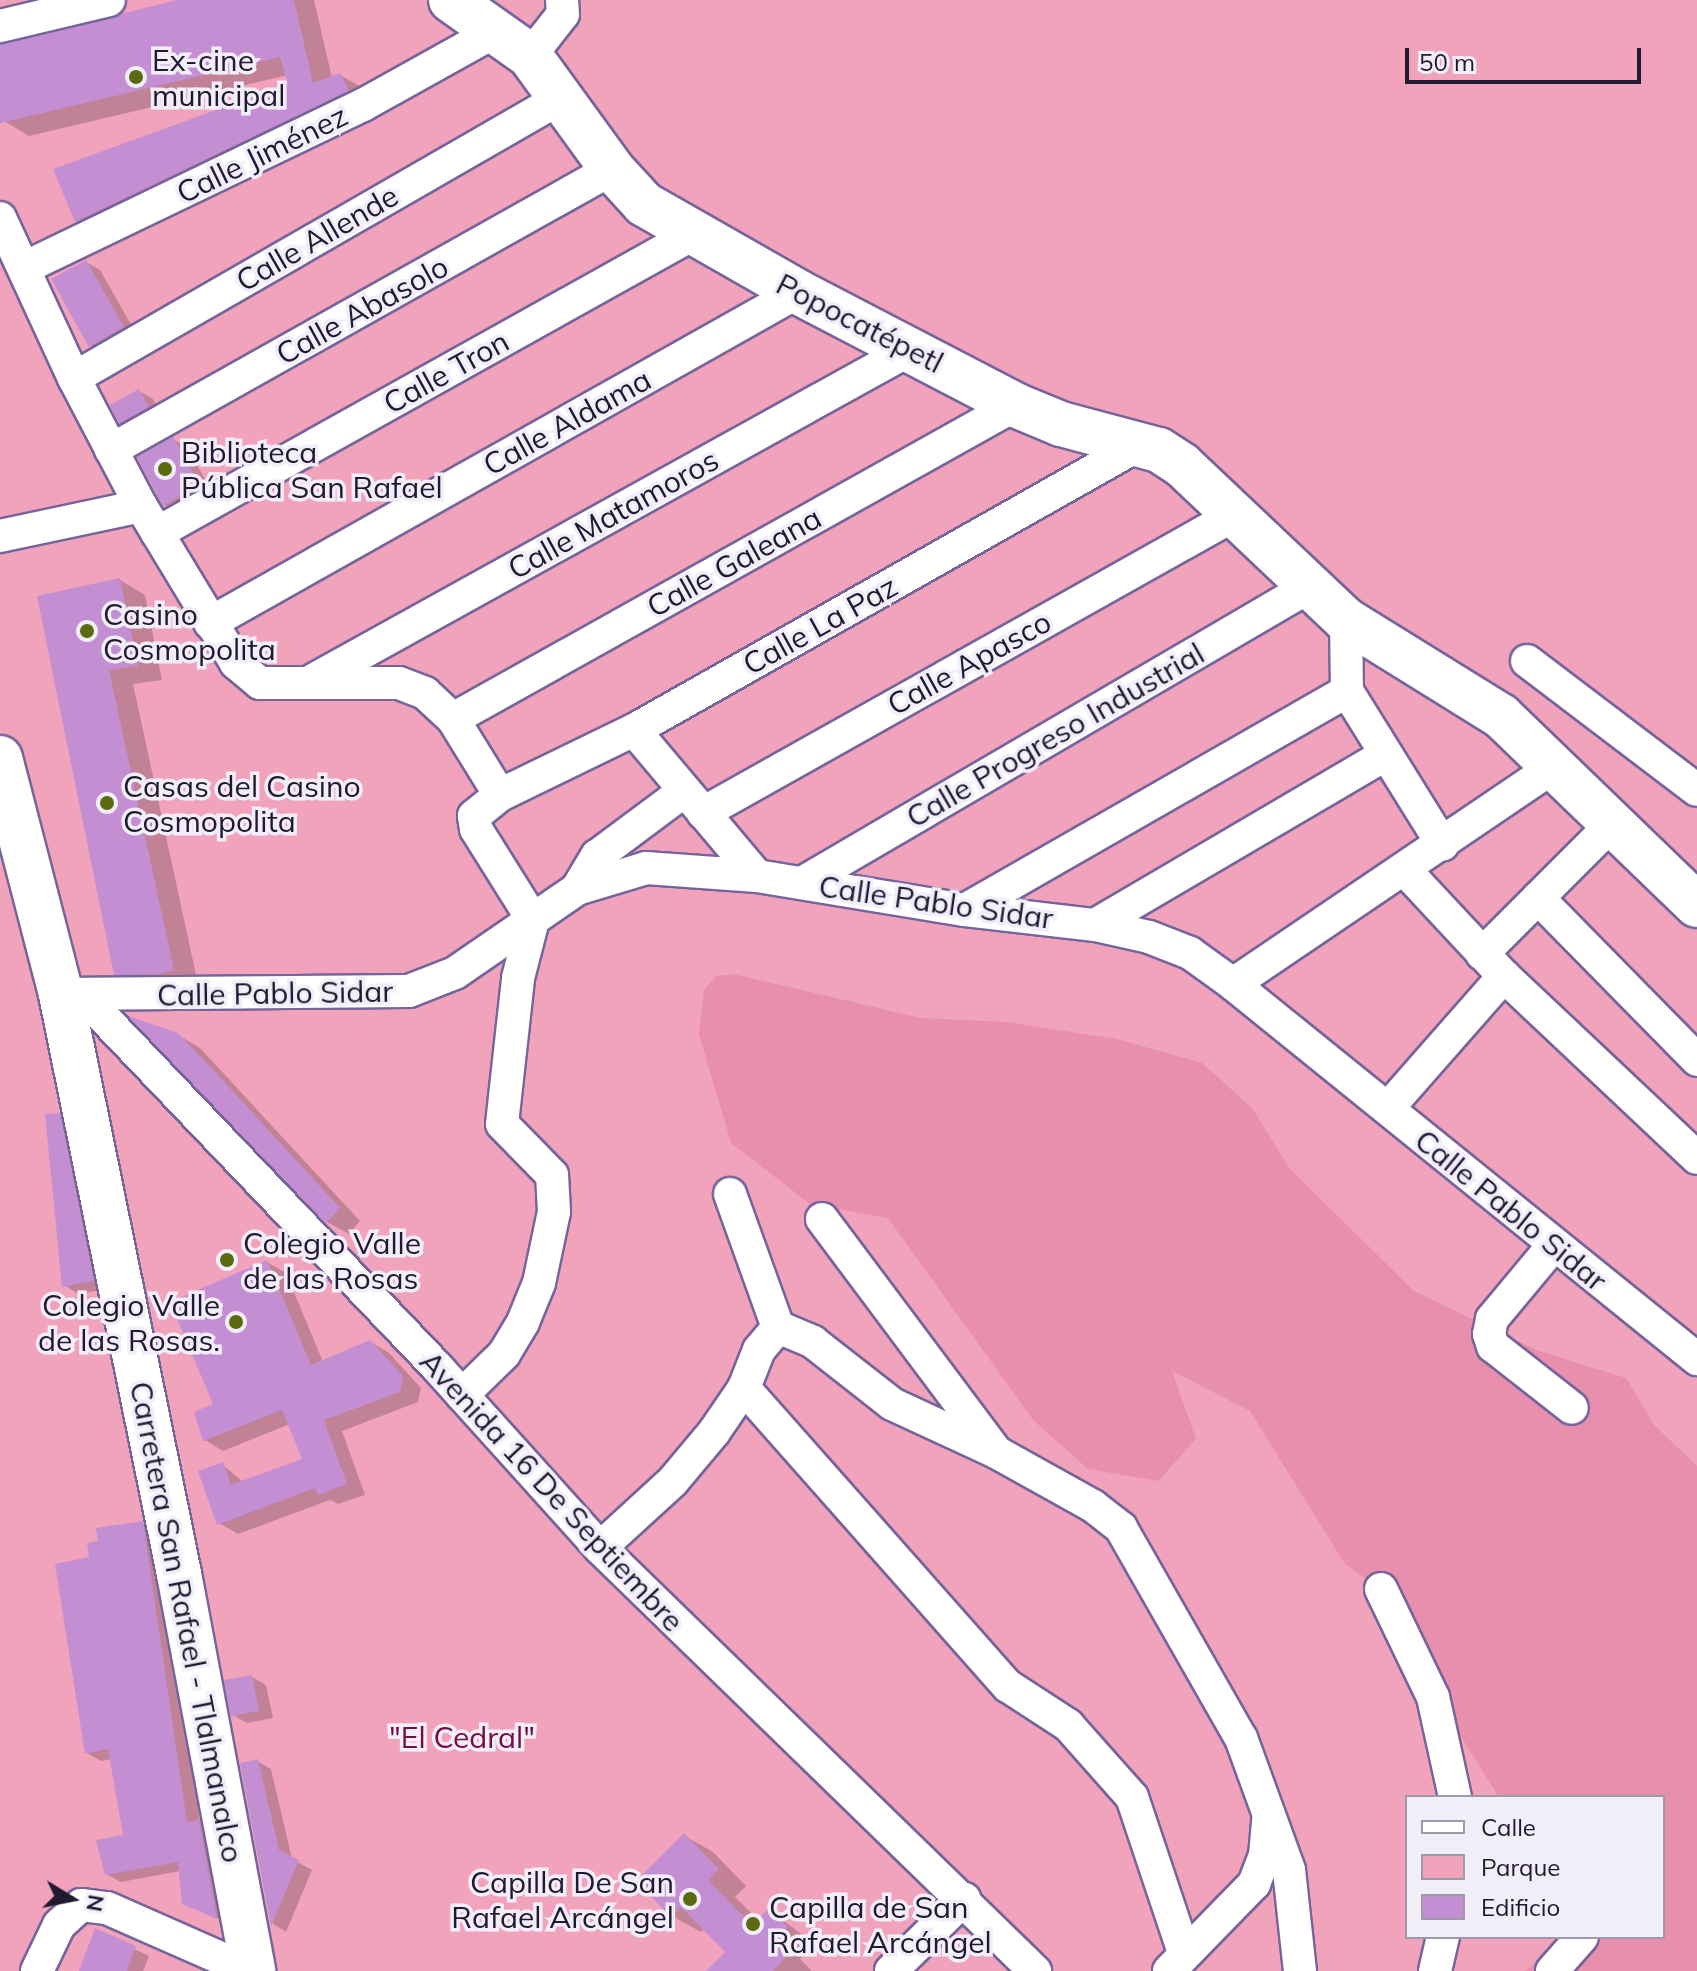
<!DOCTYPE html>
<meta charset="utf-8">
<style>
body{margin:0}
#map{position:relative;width:1697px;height:1971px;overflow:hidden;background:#e5def7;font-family:Mulish,sans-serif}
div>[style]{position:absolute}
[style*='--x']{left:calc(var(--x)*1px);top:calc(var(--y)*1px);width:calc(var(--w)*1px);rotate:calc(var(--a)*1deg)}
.green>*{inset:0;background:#f2a3bc}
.forest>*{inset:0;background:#e88fad}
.shadow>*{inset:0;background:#0003}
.building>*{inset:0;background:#c38ed2}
.roads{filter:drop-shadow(2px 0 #76649c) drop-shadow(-2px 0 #76649c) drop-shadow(0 2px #76649c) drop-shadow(0 -2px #76649c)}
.street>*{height:32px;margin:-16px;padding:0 16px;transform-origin:16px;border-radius:16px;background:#fff}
.secondary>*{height:44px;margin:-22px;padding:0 22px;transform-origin:22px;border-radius:22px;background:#fff}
.dots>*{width:22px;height:22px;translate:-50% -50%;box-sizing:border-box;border:4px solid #f1eefa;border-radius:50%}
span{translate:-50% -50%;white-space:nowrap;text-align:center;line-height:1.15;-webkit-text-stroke:7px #f1eefa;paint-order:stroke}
.poi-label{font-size:30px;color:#211930}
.left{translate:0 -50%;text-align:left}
.right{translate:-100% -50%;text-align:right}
.street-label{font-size:30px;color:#211930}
.park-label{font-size:30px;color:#760d40}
.legend{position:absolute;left:1405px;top:1795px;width:260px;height:144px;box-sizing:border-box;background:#f1eefa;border:2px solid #9e99a9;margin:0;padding:10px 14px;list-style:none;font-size:24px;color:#211930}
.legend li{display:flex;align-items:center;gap:16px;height:40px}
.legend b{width:40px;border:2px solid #9e99a9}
.north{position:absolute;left:32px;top:1859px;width:80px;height:80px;-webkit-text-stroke:6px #f1eefa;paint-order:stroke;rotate:100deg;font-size:22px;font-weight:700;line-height:32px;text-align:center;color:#211930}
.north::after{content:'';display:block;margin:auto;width:28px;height:36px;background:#211930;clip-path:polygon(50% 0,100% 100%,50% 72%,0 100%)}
.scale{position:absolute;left:1405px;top:48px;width:236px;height:36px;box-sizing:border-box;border:4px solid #211930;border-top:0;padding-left:10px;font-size:24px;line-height:28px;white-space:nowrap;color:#211930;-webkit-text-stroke:6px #f1eefa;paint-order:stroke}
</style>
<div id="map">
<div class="green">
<div style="clip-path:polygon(evenodd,0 0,1697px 0,1697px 1971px,0 1971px,0 0,1407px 1797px,1663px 1797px,1663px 1937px,1407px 1937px,1407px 1797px)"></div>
</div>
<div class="forest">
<div style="clip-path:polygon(733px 974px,921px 1018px,1007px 1022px,1117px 1039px,1202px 1063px,1252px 1108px,1290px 1169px,1414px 1291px,1539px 1351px,1626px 1378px,1654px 1425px,1697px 1466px,1697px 1971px,1524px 1971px,1580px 1937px,1663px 1937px,1663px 1797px,1499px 1797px,1430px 1687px,1386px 1593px,1345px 1564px,1250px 1411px,1172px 1371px,1196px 1439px,1158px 1481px,1088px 1469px,1033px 1420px,888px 1218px,810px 1204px,731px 1143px,699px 1034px,704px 990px,716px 976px)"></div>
</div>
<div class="shadow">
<div style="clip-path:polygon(193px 0,314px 0,332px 78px,340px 75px,365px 89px,101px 235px,76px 221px,291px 86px,288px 75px,29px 136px,4px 121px,0 47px)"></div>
<div style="clip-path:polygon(86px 262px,100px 270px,137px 335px,105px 354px,91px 346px)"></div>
<div style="clip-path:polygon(139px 391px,153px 399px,162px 415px,135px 430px,121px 422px)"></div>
<div style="clip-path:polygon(173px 439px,187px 448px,213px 493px,179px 513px,165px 505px)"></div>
<div style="clip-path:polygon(120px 580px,145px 595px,162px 680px,133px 684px,198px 984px,141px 988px,115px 973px,39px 598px)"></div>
<div style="clip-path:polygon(178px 1035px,200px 1048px,360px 1221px,349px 1234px,327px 1222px)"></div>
<div style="clip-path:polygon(59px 1115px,73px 1123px,107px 1289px,78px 1294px,64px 1285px)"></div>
<div style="clip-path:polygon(267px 1262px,286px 1273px,323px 1362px,370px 1342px,389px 1353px,421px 1388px,418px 1402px,342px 1431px,365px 1495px,338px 1504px,330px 1500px,238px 1534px,219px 1523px,222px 1464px,244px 1483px,305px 1460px,290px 1424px,223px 1451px,205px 1440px)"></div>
<div style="clip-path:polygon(142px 1523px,156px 1531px,200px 1822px,213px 1830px,230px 1924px,184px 1903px,180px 1871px,121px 1882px,106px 1874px,125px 1836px,111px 1759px,101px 1761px,87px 1753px,92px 1559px,100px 1543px)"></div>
<div style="clip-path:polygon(252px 1677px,266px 1685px,273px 1718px,247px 1723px,233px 1715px)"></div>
<div style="clip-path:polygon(257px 1761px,271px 1769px,292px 1859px,312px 1870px,286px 1932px,273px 1924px,242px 1765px)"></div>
<div style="clip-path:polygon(685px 1836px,713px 1852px,746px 1886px,735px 1897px,759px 1921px,770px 1911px,815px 1944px,800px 1959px,812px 1971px,744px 1971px,704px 1929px,701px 1932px,672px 1916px)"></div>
<div style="clip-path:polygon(96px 1931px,149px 1956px,143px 1971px,81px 1971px)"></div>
</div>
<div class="building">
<div style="clip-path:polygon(177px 0,294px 0,313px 83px,340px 73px,349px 91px,75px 222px,53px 169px,288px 84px,280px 57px,0 123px,0 44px)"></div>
<div style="clip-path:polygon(86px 260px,124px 327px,89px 347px,51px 279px)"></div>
<div style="clip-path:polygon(139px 389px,149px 407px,119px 424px,110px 405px)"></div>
<div style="clip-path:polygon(173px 437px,200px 485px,163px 506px,137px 457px)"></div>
<div style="clip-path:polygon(120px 578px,138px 666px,109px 670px,174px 970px,159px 974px,114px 975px,37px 596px)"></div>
<div style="clip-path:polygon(128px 1016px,178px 1033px,204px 1060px,340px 1208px,326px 1223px)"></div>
<div style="clip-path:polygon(60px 1113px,94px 1281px,62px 1287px,45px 1114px)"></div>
<div style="clip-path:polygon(267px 1260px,311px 1365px,370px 1340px,403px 1376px,400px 1392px,324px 1420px,347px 1484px,318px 1495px,315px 1488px,217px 1525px,198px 1471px,223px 1462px,231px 1485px,302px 1459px,282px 1410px,203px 1441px,194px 1412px,213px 1404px,170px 1302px)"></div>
<div style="clip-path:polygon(143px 1521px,187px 1822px,199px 1820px,217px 1919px,182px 1904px,178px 1862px,105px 1875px,96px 1840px,123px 1835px,108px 1749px,85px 1754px,55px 1564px,89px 1557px,87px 1543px,98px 1541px,96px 1528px)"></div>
<div style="clip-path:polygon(252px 1675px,259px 1711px,231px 1716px,224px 1680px)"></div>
<div style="clip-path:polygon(258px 1759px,279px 1850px,299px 1860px,271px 1926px,240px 1763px)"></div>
<div style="clip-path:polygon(684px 1833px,719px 1869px,708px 1880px,752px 1925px,769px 1908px,788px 1927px,773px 1942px,787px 1956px,773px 1971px,706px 1971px,725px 1952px,681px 1907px,671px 1917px,636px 1881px)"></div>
<div style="clip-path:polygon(95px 1928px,136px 1946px,127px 1971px,79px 1971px)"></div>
</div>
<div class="roads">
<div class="street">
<div style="--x:0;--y:26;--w:112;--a:-13.4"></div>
<div style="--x:530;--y:56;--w:53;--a:-51.8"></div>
<div style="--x:563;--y:14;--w:14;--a:-94"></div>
<div style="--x:0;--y:218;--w:176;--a:65.2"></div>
<div style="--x:74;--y:378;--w:144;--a:62.4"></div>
<div style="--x:141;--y:506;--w:184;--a:58.8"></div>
<div style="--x:236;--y:663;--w:31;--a:40"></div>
<div style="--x:260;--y:683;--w:139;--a:0"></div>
<div style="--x:399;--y:683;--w:28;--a:21"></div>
<div style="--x:425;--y:693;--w:38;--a:43"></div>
<div style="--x:453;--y:719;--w:89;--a:58.3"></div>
<div style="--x:24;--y:268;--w:376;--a:-25.7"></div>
<div style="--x:363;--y:105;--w:150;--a:-29.1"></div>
<div style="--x:74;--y:378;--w:562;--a:-29.9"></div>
<div style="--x:111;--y:450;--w:574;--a:-29.29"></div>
<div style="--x:157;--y:533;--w:614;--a:-29.15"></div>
<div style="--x:0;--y:536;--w:144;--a:-12"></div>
<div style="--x:1346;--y:620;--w:71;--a:89.2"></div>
<div style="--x:1347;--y:691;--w:181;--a:58.1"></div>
<div style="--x:210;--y:623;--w:675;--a:-29.38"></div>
<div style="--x:1527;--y:661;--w:213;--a:37.2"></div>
<div style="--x:315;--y:679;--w:681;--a:-28.97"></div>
<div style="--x:453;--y:719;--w:644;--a:-29.19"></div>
<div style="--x:634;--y:730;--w:191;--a:49.9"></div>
<div style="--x:703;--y:813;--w:611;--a:-29.29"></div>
<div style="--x:1405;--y:870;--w:145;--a:47"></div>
<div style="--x:1504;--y:976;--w:265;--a:43.3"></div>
<div style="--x:802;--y:883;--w:585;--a:-30.29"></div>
<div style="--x:577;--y:889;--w:39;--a:-59"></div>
<div style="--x:597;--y:856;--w:107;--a:-36.7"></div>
<div style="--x:1538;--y:898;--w:227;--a:45.5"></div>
<div style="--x:965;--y:910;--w:440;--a:-29.8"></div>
<div style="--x:1095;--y:925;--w:336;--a:-30.4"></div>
<div style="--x:1482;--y:954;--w:182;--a:-45"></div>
<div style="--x:1233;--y:984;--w:390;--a:-34.1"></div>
<div style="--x:61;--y:994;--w:348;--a:-0.5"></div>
<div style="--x:409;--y:991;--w:49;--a:-21.4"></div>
<div style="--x:455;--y:973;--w:148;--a:-34.5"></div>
<div style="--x:577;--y:889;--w:72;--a:-16.9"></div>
<div style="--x:646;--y:868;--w:111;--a:4.1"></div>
<div style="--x:757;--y:876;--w:211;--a:9.3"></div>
<div style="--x:965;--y:910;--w:131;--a:6.6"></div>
<div style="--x:1095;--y:925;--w:55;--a:12.5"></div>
<div style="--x:1149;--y:937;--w:44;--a:21.3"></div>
<div style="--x:1190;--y:953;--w:53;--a:35.8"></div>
<div style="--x:1233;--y:984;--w:597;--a:38.94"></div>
<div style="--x:83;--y:996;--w:513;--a:46.34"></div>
<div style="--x:437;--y:1367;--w:244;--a:48"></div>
<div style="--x:600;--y:1548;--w:607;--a:44.2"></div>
<div style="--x:1388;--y:1108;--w:176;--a:-48.7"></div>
<div style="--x:730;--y:1194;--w:141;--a:70.2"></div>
<div style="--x:822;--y:1219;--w:287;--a:53.2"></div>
<div style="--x:1552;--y:1247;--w:94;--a:129.8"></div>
<div style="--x:1492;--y:1319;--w:15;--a:101"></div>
<div style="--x:1489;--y:1334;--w:13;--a:72"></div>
<div style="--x:1493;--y:1346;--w:100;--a:38.1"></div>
<div style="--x:778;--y:1327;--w:38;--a:23"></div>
<div style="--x:813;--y:1342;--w:100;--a:38.1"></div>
<div style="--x:892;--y:1404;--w:115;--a:24.8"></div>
<div style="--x:996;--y:1452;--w:111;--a:29.1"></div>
<div style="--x:1093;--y:1506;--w:36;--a:38"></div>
<div style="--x:1121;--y:1528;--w:242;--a:60.3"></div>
<div style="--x:1241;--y:1738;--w:140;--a:70"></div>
<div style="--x:1289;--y:1870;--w:102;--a:83.8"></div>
<div style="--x:744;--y:1388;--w:398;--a:48.5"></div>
<div style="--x:1008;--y:1686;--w:72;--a:33"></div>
<div style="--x:1068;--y:1725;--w:96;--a:48.4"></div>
<div style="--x:1132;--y:1797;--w:163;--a:71.5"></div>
<div style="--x:462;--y:1395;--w:59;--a:-44.3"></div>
<div style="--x:504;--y:1354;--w:37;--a:-59"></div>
<div style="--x:523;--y:1322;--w:42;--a:-67.7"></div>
<div style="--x:539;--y:1283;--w:73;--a:-78.1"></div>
<div style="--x:554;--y:1212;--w:37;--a:-93"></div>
<div style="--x:552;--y:1175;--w:71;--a:-134.4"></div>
<div style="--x:502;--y:1124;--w:147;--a:-83.7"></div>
<div style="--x:518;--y:978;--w:60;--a:-75.5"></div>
<div style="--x:533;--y:920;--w:107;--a:-122.1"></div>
<div style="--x:476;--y:829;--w:13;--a:-99"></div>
<div style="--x:474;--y:816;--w:33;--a:-39"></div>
<div style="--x:500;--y:795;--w:149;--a:-25.9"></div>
<div style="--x:634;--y:730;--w:575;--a:-29.46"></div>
<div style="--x:600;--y:1548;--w:99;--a:-42.5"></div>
<div style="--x:673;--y:1481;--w:64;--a:-50.1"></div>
<div style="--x:714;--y:1432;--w:53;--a:-55.7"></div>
<div style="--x:744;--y:1388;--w:41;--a:-68.5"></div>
<div style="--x:759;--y:1350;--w:30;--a:-50"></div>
<div style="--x:1381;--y:1589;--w:120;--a:64.3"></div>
<div style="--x:1433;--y:1697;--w:102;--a:77.6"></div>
<div style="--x:37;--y:1971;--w:51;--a:-64.4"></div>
<div style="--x:59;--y:1925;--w:30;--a:-42"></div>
<div style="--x:81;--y:1905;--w:26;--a:7"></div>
<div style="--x:107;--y:1908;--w:156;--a:23.8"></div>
<div style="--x:891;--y:1971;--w:103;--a:-44.6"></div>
<div style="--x:1169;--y:1971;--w:122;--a:-45.7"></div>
<div style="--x:1254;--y:1884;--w:30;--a:-69"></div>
<div style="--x:1265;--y:1856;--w:36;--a:-85"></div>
<div style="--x:1435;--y:1971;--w:35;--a:-77"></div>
<div style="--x:1552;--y:1971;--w:45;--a:-48.6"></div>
</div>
<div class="secondary">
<div style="--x:451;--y:0;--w:97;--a:35.3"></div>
<div style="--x:530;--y:56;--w:140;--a:54"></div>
<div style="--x:612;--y:169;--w:47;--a:47.6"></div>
<div style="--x:644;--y:204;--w:177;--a:29.7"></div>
<div style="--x:798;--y:292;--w:245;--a:27.5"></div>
<div style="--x:1015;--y:405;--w:50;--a:22.4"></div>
<div style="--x:1061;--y:424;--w:101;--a:14.9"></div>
<div style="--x:1159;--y:450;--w:27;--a:33"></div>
<div style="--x:1182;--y:465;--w:226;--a:43.4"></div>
<div style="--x:1346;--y:620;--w:182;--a:31.8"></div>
<div style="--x:1501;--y:716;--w:272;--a:44"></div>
<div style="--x:0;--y:758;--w:244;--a:75.5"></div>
<div style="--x:61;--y:994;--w:592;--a:78.5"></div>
<div style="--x:179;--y:1574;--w:404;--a:79.4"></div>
</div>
</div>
<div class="dots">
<div style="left:136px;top:77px;background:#5b6911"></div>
<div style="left:165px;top:469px;background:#5b6911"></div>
<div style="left:87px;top:631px;background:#5b6911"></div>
<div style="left:107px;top:803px;background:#5b6911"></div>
<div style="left:227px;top:1260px;background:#5b6911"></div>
<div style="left:236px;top:1322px;background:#5b6911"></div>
<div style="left:690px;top:1899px;background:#5b6911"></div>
<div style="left:753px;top:1924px;background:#5b6911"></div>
</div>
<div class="poi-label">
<span class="left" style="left:152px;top:77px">Ex-cine<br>municipal</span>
<span class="left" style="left:181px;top:469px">Biblioteca<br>Pública San Rafael</span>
<span class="left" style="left:103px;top:631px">Casino<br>Cosmopolita</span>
<span class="left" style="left:123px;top:803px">Casas del Casino<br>Cosmopolita</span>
<span class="left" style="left:243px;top:1260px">Colegio Valle<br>de las Rosas</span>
<span class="right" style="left:220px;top:1322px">Colegio Valle<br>de las Rosas.</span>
<span class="right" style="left:674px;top:1899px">Capilla De San<br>Rafael Arcángel</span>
<span class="left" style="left:769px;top:1924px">Capilla de San<br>Rafael Arcángel</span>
</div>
<div class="street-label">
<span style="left:262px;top:154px;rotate:-26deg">Calle Jiménez</span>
<span style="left:317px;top:238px;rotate:-30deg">Calle Allende</span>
<span style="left:362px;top:310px;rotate:-29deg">Calle Abasolo</span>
<span style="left:860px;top:323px;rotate:27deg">Popocatépetl</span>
<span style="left:446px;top:372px;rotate:-29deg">Calle Tron</span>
<span style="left:567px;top:422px;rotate:-29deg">Calle Aldama</span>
<span style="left:613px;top:514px;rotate:-29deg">Calle Matamoros</span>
<span style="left:734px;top:562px;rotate:-29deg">Calle Galeana</span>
<span style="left:820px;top:625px;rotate:-29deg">Calle La Paz</span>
<span style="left:969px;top:663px;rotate:-29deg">Calle Apasco</span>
<span style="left:1055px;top:735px;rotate:-30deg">Calle Progreso Industrial</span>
<span style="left:936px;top:902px;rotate:8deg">Calle Pablo Sidar</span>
<span style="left:275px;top:993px;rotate:-1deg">Calle Pablo Sidar</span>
<span style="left:1511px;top:1210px;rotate:39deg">Calle Pablo Sidar</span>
<span style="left:552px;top:1491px;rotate:47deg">Avenida 16 De Septiembre</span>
<span style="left:187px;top:1622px;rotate:79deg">Carretera San Rafael - Tlalmanalco</span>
</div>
<div class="park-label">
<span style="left:462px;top:1737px">"El Cedral"</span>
</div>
<ul class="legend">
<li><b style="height:10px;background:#fff"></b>Calle</li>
<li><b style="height:22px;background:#f2a3bc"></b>Parque</li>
<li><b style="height:22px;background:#c38ed2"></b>Edificio</li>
</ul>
<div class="north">N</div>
<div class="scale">50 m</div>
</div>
